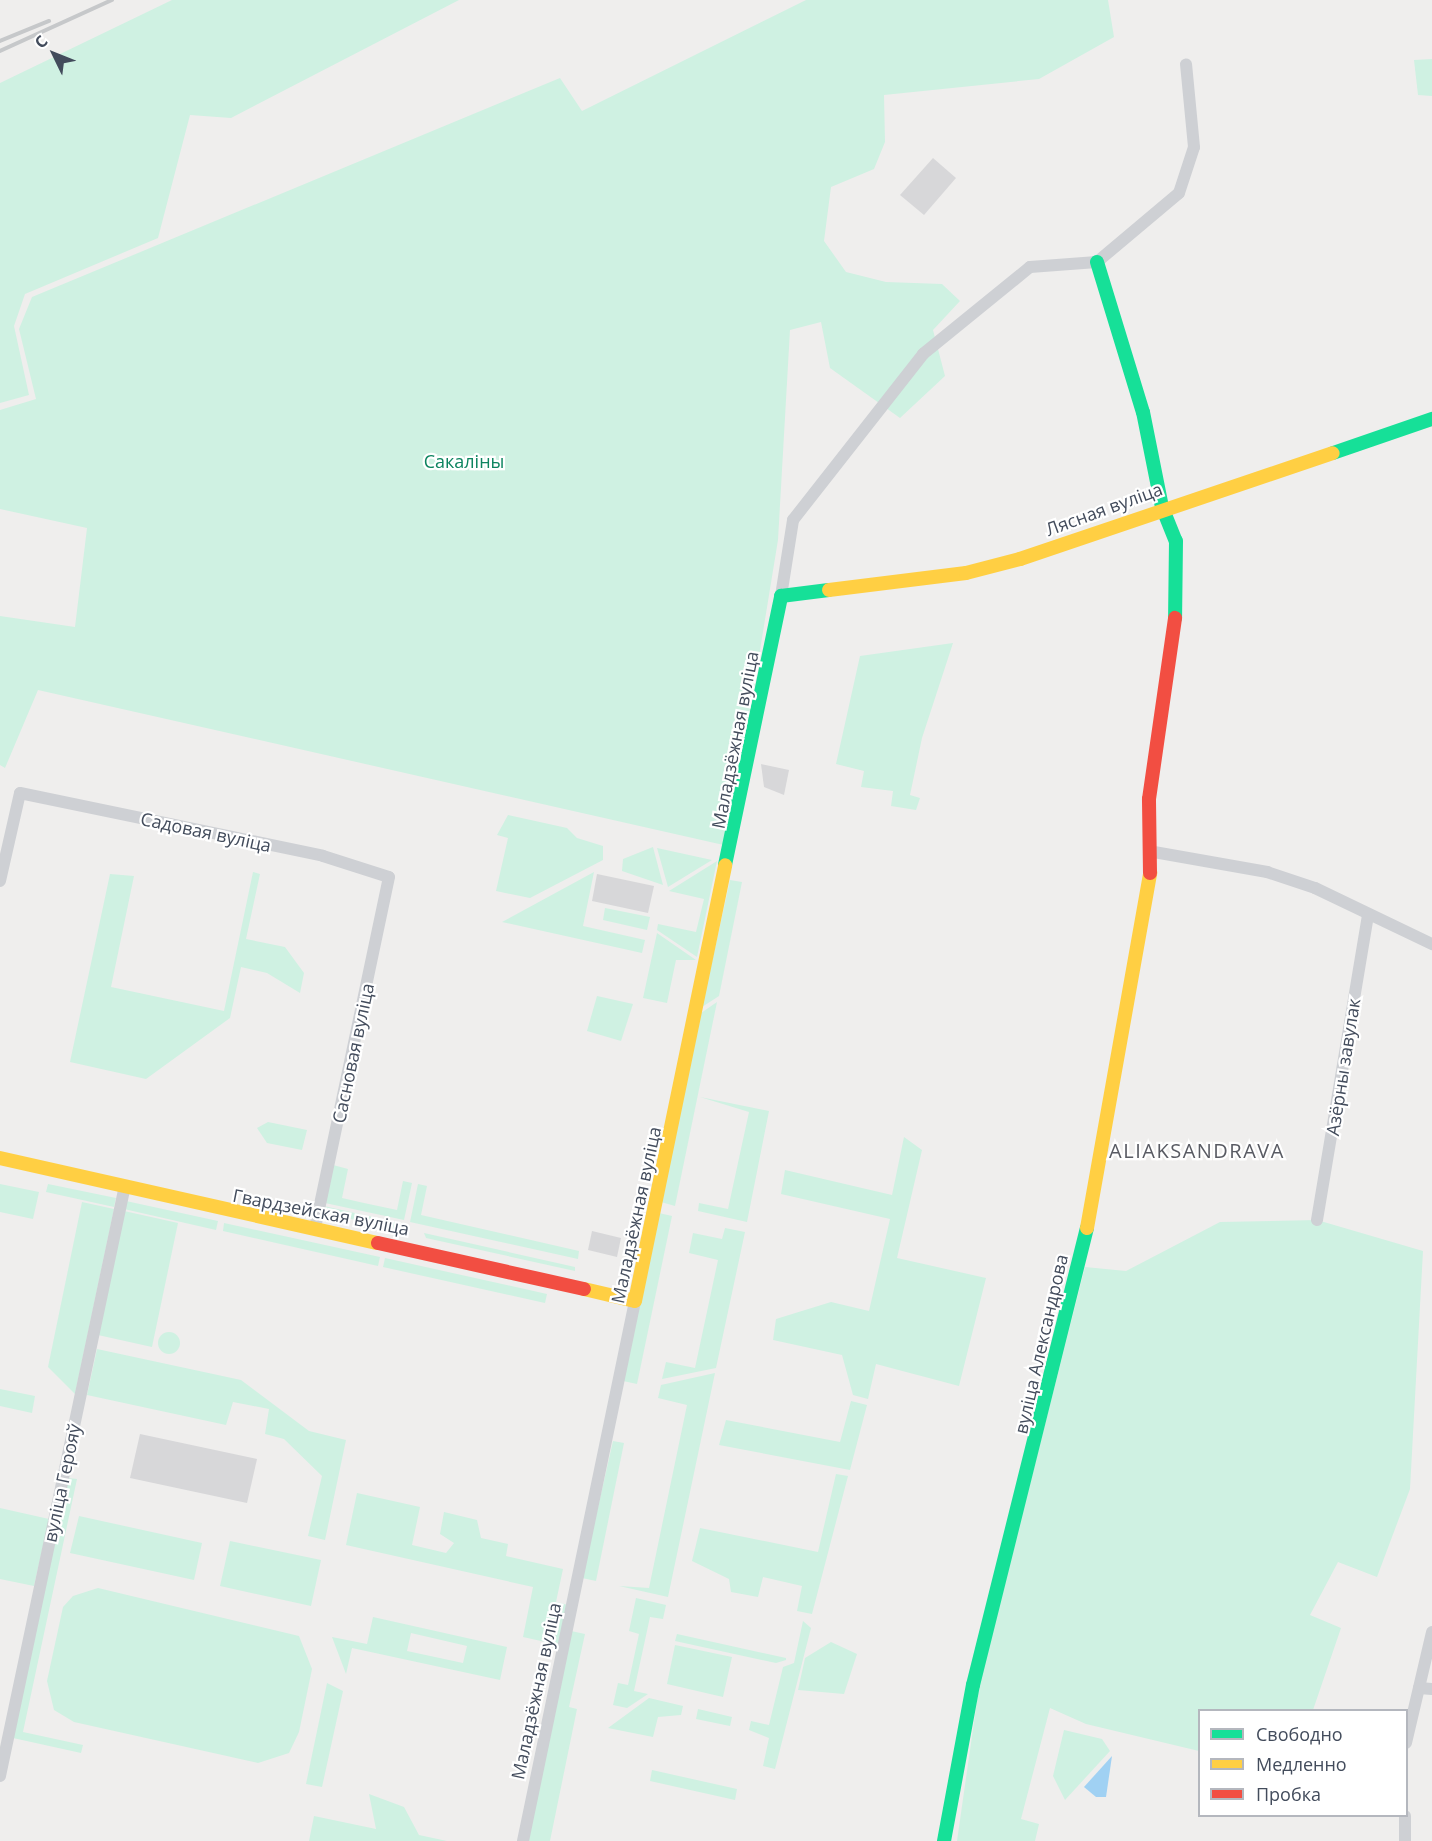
<!DOCTYPE html>
<meta charset="utf-8">
<style>
body{margin:0}
#map{position:relative;width:1432px;height:1841px;overflow:hidden;background:#efeeed;font-family:"Open Sans",sans-serif}
div>[style]{position:absolute}
[style*='--x']{left:calc(var(--x)*1px);top:calc(var(--y)*1px);width:calc(var(--w)*1px);rotate:calc(var(--a)*1deg)}
.green>*{inset:0;background:#cff1e2}
.round{border-radius:50%}
.water>*{inset:0;background:#a0d1f3}
.building>*{inset:0;background:#d7d7d9}
.street>*{height:12px;margin:-6px;padding:0 6px;transform-origin:6px;border-radius:6px;background:#ced0d4}
.fast>*{height:14px;margin:-7px;padding:0 7px;transform-origin:7px;border-radius:7px;background:#16e098}
.slow>*{height:14px;margin:-7px;padding:0 7px;transform-origin:7px;border-radius:7px;background:#ffcf43}
.jam>*{height:14px;margin:-7px;padding:0 7px;transform-origin:7px;border-radius:7px;background:#f24e42}
.rail>*{height:4px;margin:-2px;padding:0 2px;transform-origin:2px;border-radius:2px;background:#c6c8ca}
span{translate:-50% -50%;white-space:nowrap;text-align:center;line-height:1.15;-webkit-text-stroke:4.5px #fff;paint-order:stroke}
.park-label{font-size:18px;color:#0d845f}
.street-label{font-size:18px;color:#434c5c}
.neighbourhood-label{font-size:20px;color:#595b63;letter-spacing:1.5px}
.legend{position:absolute;left:1198px;top:1709px;width:210px;height:108px;box-sizing:border-box;background:#fff;border:2px solid #b4b7be;margin:0;padding:8px 10px;list-style:none;font-size:18px;color:#434c5c}
.legend li{display:flex;align-items:center;gap:12px;height:30px}
.legend b{width:30px;border:2px solid #b4b7be}
.north{position:absolute;left:24px;top:24px;width:60px;height:60px;-webkit-text-stroke:4px #fff;paint-order:stroke;rotate:313deg;font-size:16px;font-weight:700;line-height:24px;text-align:center;color:#434c5c}
.north::after{content:'';display:block;margin:auto;width:21px;height:27px;background:#434c5c;clip-path:polygon(50% 0,100% 100%,50% 72%,0 100%)}
</style>
<div id="map">
<div class="green">
<div style="clip-path:polygon(172px 0,459px 0,231px 118px,190px 115px,158px 238px,25px 294px,14px 326px,29px 395px,0 403px,0 83px)"></div>
<div style="clip-path:polygon(806px 0,1108px 0,1114px 37px,1039px 79px,884px 95px,885px 142px,874px 169px,831px 187px,824px 241px,846px 272px,886px 282px,942px 284px,960px 301px,933px 330px,945px 376px,900px 418px,830px 368px,821px 322px,790px 330px,778px 540px,728px 846px,38px 690px,5px 768px,0 765px,0 616px,75px 627px,87px 528px,0 509px,0 410px,36px 399px,19px 329px,32px 297px,560px 78px,582px 111px)"></div>
<div style="clip-path:polygon(1432px 59px,1432px 96px,1418px 95px,1414px 60px)"></div>
<div style="clip-path:polygon(953px 643px,922px 738px,910px 795px,920px 798px,916px 810px,891px 806px,893px 791px,861px 787px,864px 771px,836px 764px,860px 656px)"></div>
<div style="clip-path:polygon(508px 815px,567px 828px,577px 838px,603px 846px,603px 860px,530px 898px,496px 891px,508px 838px,497px 835px)"></div>
<div style="clip-path:polygon(653px 847px,663px 885px,622px 871px,623px 859px)"></div>
<div style="clip-path:polygon(657px 848px,712px 860px,668px 887px)"></div>
<div style="clip-path:polygon(717px 861px,697px 957px,657px 930px,658px 924px,696px 932px,704px 899px,669px 891px)"></div>
<div style="clip-path:polygon(253px 872px,260px 874px,246px 939px,285px 947px,304px 973px,300px 993px,267px 973px,241px 967px,230px 1018px,146px 1079px,70px 1062px,110px 874px,134px 876px,111px 987px,224px 1011px)"></div>
<div style="clip-path:polygon(594px 872px,583px 926px,645px 940px,642px 953px,502px 922px)"></div>
<div style="clip-path:polygon(730px 880px,742px 882px,719px 996px,702px 1007px)"></div>
<div style="clip-path:polygon(605px 908px,650px 917px,647px 930px,603px 920px)"></div>
<div style="clip-path:polygon(657px 933px,696px 960px,676px 960px,667px 1003px,643px 998px)"></div>
<div style="clip-path:polygon(597px 996px,633px 1004px,621px 1041px,587px 1031px)"></div>
<div style="clip-path:polygon(717px 1002px,675px 1206px,661px 1202px,701px 1013px)"></div>
<div style="clip-path:polygon(700px 1097px,769px 1111px,747px 1222px,698px 1211px,699px 1203px,728px 1209px,749px 1112px)"></div>
<div style="clip-path:polygon(268px 1122px,307px 1130px,302px 1150px,267px 1143px,257px 1128px)"></div>
<div style="clip-path:polygon(904px 1137px,922px 1150px,897px 1258px,986px 1278px,959px 1386px,876px 1364px,868px 1399px,853px 1395px,842px 1355px,773px 1340px,776px 1319px,831px 1302px,869px 1311px,890px 1219px,781px 1194px,785px 1170px,892px 1195px)"></div>
<div style="clip-path:polygon(333px 1165px,348px 1169px,342px 1198px,364px 1203px,397px 1210px,403px 1181px,412px 1183px,404px 1220px,325px 1203px)"></div>
<div style="clip-path:polygon(0 1184px,39px 1192px,33px 1219px,0 1212px)"></div>
<div style="clip-path:polygon(48px 1184px,116px 1198px,114px 1207px,46px 1192px)"></div>
<div style="clip-path:polygon(418px 1184px,427px 1186px,421px 1215px,579px 1251px,578px 1259px,410px 1222px)"></div>
<div style="clip-path:polygon(126px 1201px,218px 1221px,216px 1230px,124px 1209px)"></div>
<div style="clip-path:polygon(82px 1202px,114px 1209px,75px 1394px,48px 1367px)"></div>
<div style="clip-path:polygon(324px 1206px,403px 1224px,400px 1230px,370px 1224px,324px 1212px)"></div>
<div style="clip-path:polygon(124px 1211px,178px 1223px,152px 1347px,98px 1335px)"></div>
<div style="clip-path:polygon(659px 1213px,672px 1216px,637px 1384px,623px 1381px)"></div>
<div style="clip-path:polygon(1317px 1220px,1423px 1251px,1410px 1489px,1377px 1577px,1338px 1562px,1310px 1615px,1341px 1628px,1313px 1710px,1200px 1710px,1199px 1751px,1086px 1724px,1050px 1708px,1021px 1819px,1039px 1824px,1035px 1841px,957px 1841px,980px 1680px,1085px 1267px,1126px 1271px,1220px 1222px)"></div>
<div style="clip-path:polygon(224px 1223px,380px 1257px,378px 1266px,223px 1231px)"></div>
<div style="clip-path:polygon(725px 1228px,745px 1232px,716px 1368px,662px 1379px,666px 1362px,695px 1368px,718px 1260px,689px 1253px,693px 1233px,722px 1239px)"></div>
<div style="clip-path:polygon(424px 1233px,575px 1267px,575px 1271px,426px 1238px)"></div>
<div style="clip-path:polygon(385px 1258px,547px 1294px,545px 1303px,383px 1267px)"></div>
<div class="round" style="left:158px;top:1332px;width:22px;height:22px"></div>
<div style="clip-path:polygon(97px 1349px,241px 1380px,309px 1431px,346px 1440px,325px 1540px,308px 1536px,322px 1476px,284px 1439px,265px 1434px,269px 1409px,233px 1402px,226px 1425px,87px 1395px)"></div>
<div style="clip-path:polygon(715px 1373px,668px 1597px,619px 1586px,649px 1588px,687px 1405px,658px 1398px,661px 1385px)"></div>
<div style="clip-path:polygon(0 1389px,35px 1396px,32px 1413px,0 1406px)"></div>
<div style="clip-path:polygon(851px 1401px,867px 1405px,850px 1470px,719px 1445px,726px 1420px,840px 1442px)"></div>
<div style="clip-path:polygon(613px 1441px,624px 1443px,596px 1581px,582px 1578px)"></div>
<div style="clip-path:polygon(836px 1474px,848px 1476px,812px 1614px,797px 1611px,802px 1586px,763px 1577px,758px 1597px,731px 1592px,729px 1579px,692px 1561px,700px 1528px,818px 1552px)"></div>
<div style="clip-path:polygon(68px 1478px,77px 1479px,23px 1732px,83px 1745px,81px 1753px,13px 1738px)"></div>
<div style="clip-path:polygon(357px 1493px,420px 1507px,412px 1545px,446px 1553px,454px 1543px,440px 1534px,444px 1512px,477px 1520px,481px 1538px,508px 1544px,506px 1556px,563px 1569px,556px 1602px,568px 1605px,559px 1645px,523px 1637px,533px 1587px,346px 1545px)"></div>
<div style="clip-path:polygon(0 1508px,49px 1519px,34px 1586px,0 1579px)"></div>
<div style="clip-path:polygon(79px 1516px,202px 1543px,194px 1580px,70px 1553px)"></div>
<div style="clip-path:polygon(230px 1541px,321px 1560px,311px 1606px,220px 1586px)"></div>
<div style="clip-path:polygon(98px 1588px,299px 1636px,312px 1669px,299px 1732px,289px 1753px,258px 1763px,74px 1722px,54px 1710px,47px 1681px,63px 1607px,73px 1596px)"></div>
<div style="clip-path:polygon(636px 1598px,666px 1605px,663px 1619px,650px 1617px,634px 1691px,648px 1694px,627px 1708px,613px 1705px,618px 1683px,628px 1685px,639px 1634px,629px 1631px)"></div>
<div style="clip-path:polygon(evenodd,373px 1617px,507px 1647px,500px 1680px,352px 1648px,346px 1674px,332px 1637px,367px 1644px,373px 1617px,411px 1633px,467px 1646px,463px 1663px,407px 1651px,411px 1633px)"></div>
<div style="clip-path:polygon(803px 1621px,811px 1628px,775px 1769px,763px 1766px,769px 1738px,749px 1730px,751px 1721px,769px 1725px,783px 1667px,794px 1663px)"></div>
<div style="clip-path:polygon(571px 1631px,585px 1634px,569px 1707px,577px 1709px,550px 1841px,527px 1841px)"></div>
<div style="clip-path:polygon(677px 1634px,786px 1658px,786px 1660px,776px 1663px,675px 1641px)"></div>
<div style="clip-path:polygon(831px 1642px,857px 1654px,844px 1694px,798px 1690px,805px 1658px)"></div>
<div style="clip-path:polygon(675px 1645px,732px 1657px,723px 1697px,667px 1684px)"></div>
<div style="clip-path:polygon(327px 1683px,343px 1691px,322px 1787px,306px 1784px)"></div>
<div style="clip-path:polygon(649px 1698px,683px 1706px,681px 1715px,658px 1717px,653px 1737px,608px 1728px)"></div>
<div style="clip-path:polygon(698px 1709px,732px 1717px,730px 1726px,696px 1719px)"></div>
<div style="clip-path:polygon(1064px 1730px,1102px 1739px,1110px 1751px,1065px 1800px,1053px 1776px)"></div>
<div style="clip-path:polygon(652px 1770px,737px 1789px,735px 1800px,650px 1781px)"></div>
<div style="clip-path:polygon(369px 1794px,404px 1807px,419px 1835px,447px 1841px,309px 1841px,314px 1816px,376px 1829px)"></div>
</div>
<div class="water">
<div style="clip-path:polygon(1112px 1756px,1106px 1797px,1096px 1797px,1084px 1787px)"></div>
</div>
<div class="building">
<div style="clip-path:polygon(933px 158px,956px 178px,924px 215px,900px 195px)"></div>
<div style="clip-path:polygon(761px 764px,789px 770px,784px 795px,764px 787px)"></div>
<div style="clip-path:polygon(597px 874px,654px 886px,648px 913px,592px 901px)"></div>
<div style="clip-path:polygon(592px 1231px,621px 1238px,617px 1257px,588px 1250px)"></div>
<div style="clip-path:polygon(140px 1434px,257px 1459px,247px 1503px,130px 1478px)"></div>
</div>
<div class="street">
<div style="--x:781;--y:596;--w:77;--a:-81"></div>
<div style="--x:793;--y:520;--w:211;--a:-51.9"></div>
<div style="--x:923;--y:354;--w:138;--a:-39.1"></div>
<div style="--x:1030;--y:267;--w:67;--a:-4.3"></div>
<div style="--x:1097;--y:262;--w:107;--a:-40.1"></div>
<div style="--x:1179;--y:193;--w:48;--a:-71.9"></div>
<div style="--x:1194;--y:147;--w:83;--a:-95.5"></div>
<div style="--x:1154;--y:852;--w:115;--a:10"></div>
<div style="--x:1267;--y:872;--w:51;--a:18.4"></div>
<div style="--x:1315;--y:888;--w:130;--a:25.6"></div>
<div style="--x:0;--y:881;--w:90;--a:-77.2"></div>
<div style="--x:20;--y:793;--w:309;--a:11.7"></div>
<div style="--x:323;--y:856;--w:69;--a:17.7"></div>
<div style="--x:389;--y:877;--w:359;--a:101.9"></div>
<div style="--x:1317;--y:1220;--w:310;--a:-80.5"></div>
<div style="--x:1419;--y:1688;--w:13;--a:4"></div>
<div style="--x:1406;--y:1743;--w:114;--a:-76.8"></div>
<div style="--x:0;--y:1776;--w:599;--a:-78.05"></div>
<div style="--x:1405;--y:1816;--w:25;--a:90"></div>
<div style="--x:523;--y:1841;--w:551;--a:-78.28"></div>
</div>
<div class="fast">
<div style="--x:1097;--y:262;--w:157;--a:73"></div>
<div style="--x:1143;--y:412;--w:97;--a:78.7"></div>
<div style="--x:1162;--y:507;--w:37;--a:68"></div>
<div style="--x:1176;--y:541;--w:77;--a:90.7"></div>
<div style="--x:1333;--y:453;--w:105;--a:-19"></div>
<div style="--x:725;--y:865;--w:275;--a:-78.2"></div>
<div style="--x:781;--y:596;--w:48;--a:-7.1"></div>
<div style="--x:944;--y:1841;--w:159;--a:-79.5"></div>
<div style="--x:973;--y:1685;--w:471;--a:-76"></div>
</div>
<div class="slow">
<div style="--x:829;--y:590;--w:138;--a:-7.1"></div>
<div style="--x:966;--y:573;--w:56;--a:-14.5"></div>
<div style="--x:1020;--y:559;--w:330;--a:-18.7"></div>
<div style="--x:0;--y:1158;--w:387;--a:12.7"></div>
<div style="--x:1087;--y:1228;--w:361;--a:-79.9"></div>
<div style="--x:584;--y:1289;--w:52;--a:13.2"></div>
<div style="--x:635;--y:1301;--w:445;--a:-78.3"></div>
</div>
<div class="jam">
<div style="--x:1150;--y:873;--w:74;--a:-90.8"></div>
<div style="--x:1149;--y:799;--w:183;--a:-81.8"></div>
<div style="--x:378;--y:1243;--w:211;--a:12.6"></div>
</div>
<div class="rail">
<div style="--x:0;--y:41;--w:53;--a:-22.2"></div>
<div style="--x:0;--y:51;--w:123;--a:-24.5"></div>
</div>
<div class="park-label">
<span style="left:464px;top:461px">Сакаліны</span>
</div>
<div class="street-label">
<span style="left:1104px;top:509px;rotate:-20deg">Лясная вуліца</span>
<span style="left:735px;top:740px;rotate:-79deg">Маладзёжная вуліца</span>
<span style="left:206px;top:832px;rotate:12deg">Садовая вуліца</span>
<span style="left:353px;top:1053px;rotate:-78deg">Сасновая вуліца</span>
<span style="left:1343px;top:1067px;rotate:-81deg">Азёрны завулак</span>
<span style="left:321px;top:1212px;rotate:11deg">Гвардзейская вуліца</span>
<span style="left:636px;top:1215px;rotate:-78deg">Маладзёжная вуліца</span>
<span style="left:1041px;top:1344px;rotate:-77deg">вуліца Александрова</span>
<span style="left:62px;top:1483px;rotate:-78deg">вуліца Герояў</span>
<span style="left:536px;top:1691px;rotate:-78deg">Маладзёжная вуліца</span>
</div>
<div class="neighbourhood-label">
<span style="left:1197px;top:1150px">ALIAKSANDRAVA</span>
</div>
<ul class="legend">
<li><b style="height:8px;background:#16e098"></b>Свободно</li>
<li><b style="height:8px;background:#ffcf43"></b>Медленно</li>
<li><b style="height:8px;background:#f24e42"></b>Пробка</li>
</ul>
<div class="north">С</div>
</div>
